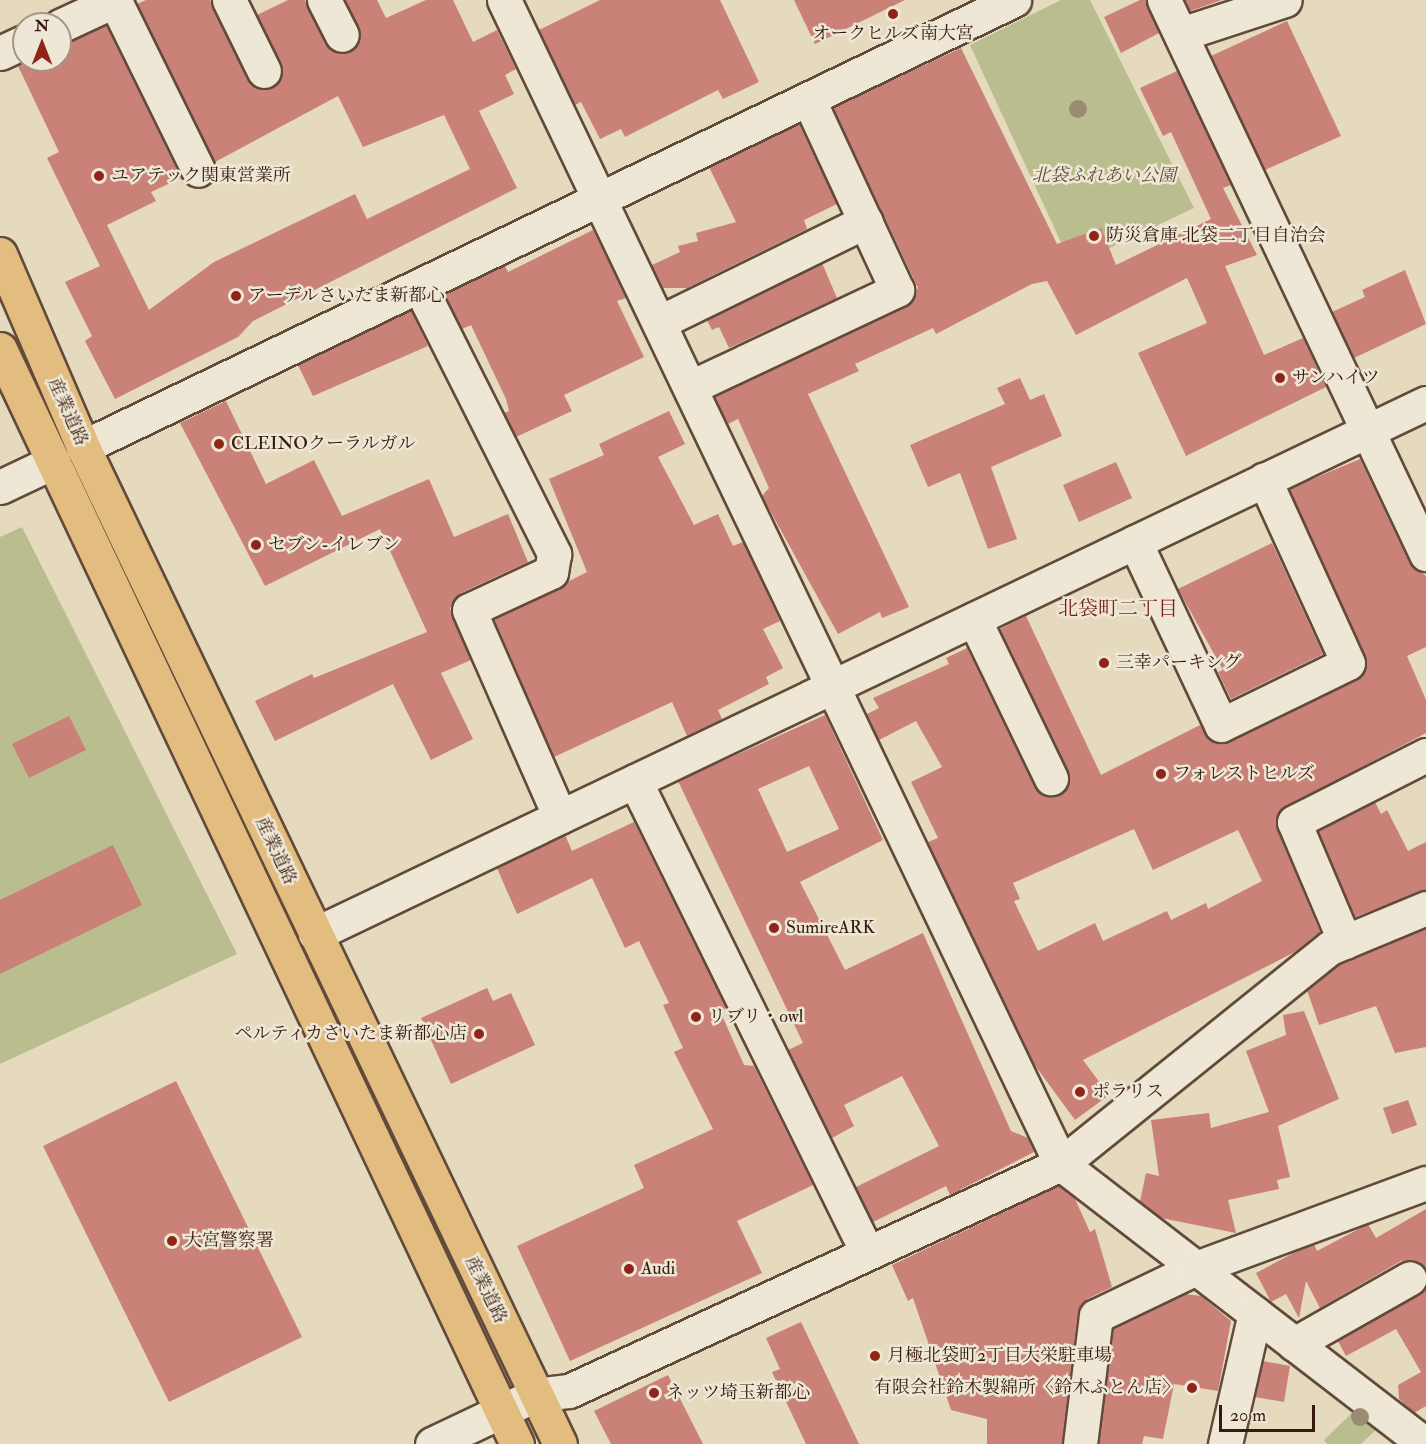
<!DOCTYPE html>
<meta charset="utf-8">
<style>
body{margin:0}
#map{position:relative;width:1426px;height:1444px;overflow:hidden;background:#e5dabe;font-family:"IM FELL Double Pica","Noto Serif JP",serif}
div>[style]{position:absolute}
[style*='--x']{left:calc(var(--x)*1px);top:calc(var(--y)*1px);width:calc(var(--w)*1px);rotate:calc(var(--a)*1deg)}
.green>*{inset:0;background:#babe8e}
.building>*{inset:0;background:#ca8177}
.roads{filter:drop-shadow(2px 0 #624a3b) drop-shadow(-2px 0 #624a3b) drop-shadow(0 2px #624a3b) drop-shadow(0 -2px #624a3b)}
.minor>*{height:33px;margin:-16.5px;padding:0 16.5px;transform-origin:16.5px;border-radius:16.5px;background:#eee7d5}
.major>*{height:33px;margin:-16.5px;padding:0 16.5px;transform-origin:16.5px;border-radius:16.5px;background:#e2bd7f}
.trees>*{width:18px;height:18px;margin:-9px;border-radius:50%;background:#9b8b73}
.dots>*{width:16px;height:16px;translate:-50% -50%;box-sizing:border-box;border:3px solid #eee7d5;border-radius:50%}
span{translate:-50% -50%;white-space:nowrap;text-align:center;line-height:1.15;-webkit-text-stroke:5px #eee7d5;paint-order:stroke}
.poi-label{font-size:18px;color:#361a0f}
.left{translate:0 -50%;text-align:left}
.right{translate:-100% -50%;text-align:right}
.park-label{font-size:18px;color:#5e4b35;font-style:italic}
.street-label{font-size:18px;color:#361a0f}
.neighbourhood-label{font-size:20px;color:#7a1f14}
.north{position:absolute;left:12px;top:12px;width:60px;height:60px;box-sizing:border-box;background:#eee7d5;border:2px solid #a49586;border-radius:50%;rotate:0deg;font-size:16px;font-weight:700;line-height:24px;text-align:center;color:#361a0f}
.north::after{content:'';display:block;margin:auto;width:21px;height:27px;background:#8f2418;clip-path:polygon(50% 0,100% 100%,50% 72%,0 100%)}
.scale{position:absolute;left:1219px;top:1405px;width:96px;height:27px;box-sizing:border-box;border:3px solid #361a0f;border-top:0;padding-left:8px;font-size:18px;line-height:21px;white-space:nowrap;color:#361a0f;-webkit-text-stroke:4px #eee7d5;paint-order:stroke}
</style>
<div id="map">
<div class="green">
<div style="clip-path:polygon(1061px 0,1090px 0,1194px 208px,1072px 266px,970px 45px)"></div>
<div style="clip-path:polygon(22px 527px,237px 954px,0 1064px,0 537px)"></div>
<div style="clip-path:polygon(1360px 1405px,1379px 1427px,1361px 1444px,1327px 1444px,1324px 1440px)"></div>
</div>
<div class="building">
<div style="clip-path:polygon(146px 0,210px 0,247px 79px,263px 90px,279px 82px,283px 72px,257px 15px,288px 0,305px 0,325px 44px,342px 54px,351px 51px,361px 36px,345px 0,377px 0,386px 18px,426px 0,453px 0,473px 42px,497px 30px,516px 69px,505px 75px,514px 94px,479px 111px,517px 188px,253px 321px,238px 337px,115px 399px,85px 341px,92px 336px,65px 282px,100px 266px,47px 158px,59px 152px,18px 66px,60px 60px,60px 44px,106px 25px,181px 178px,151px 192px,156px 201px,107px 225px,149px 310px,214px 262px,355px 194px,367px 219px,470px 169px,444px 115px,363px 147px,338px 96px,215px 162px,137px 4px)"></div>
<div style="clip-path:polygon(600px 0,720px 0,759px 82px,723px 99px,718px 90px,625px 137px,621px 129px,600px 139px,581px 102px,575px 105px,539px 30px)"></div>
<div style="clip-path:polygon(794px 0,905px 0,815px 44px)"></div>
<div style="clip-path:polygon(1140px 0,1146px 0,1159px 33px,1121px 53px,1104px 17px)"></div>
<div style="clip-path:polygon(1185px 0,1222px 0,1190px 11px)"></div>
<div style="clip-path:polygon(1287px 21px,1341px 136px,1265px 170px,1211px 56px)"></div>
<div style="clip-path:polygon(961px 48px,1057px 244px,1101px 228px,1116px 265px,1211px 219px,1171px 132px,1163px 136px,1140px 88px,1177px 71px,1231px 185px,1223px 188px,1257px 255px,1225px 266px,1264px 355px,1303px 338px,1326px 387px,1186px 456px,1138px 353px,1207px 323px,1187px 278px,1076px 335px,1047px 281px,1032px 284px,936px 334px,933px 328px,855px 364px,859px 371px,808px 394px,909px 607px,882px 618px,880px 612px,838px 634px,762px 496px,769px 488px,738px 419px,728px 424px,715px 397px,912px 301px,918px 288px,833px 108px)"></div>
<div style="clip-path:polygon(799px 124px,837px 204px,804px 220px,807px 229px,687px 288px,663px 288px,652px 265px,680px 252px,678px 246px,698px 241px,696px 233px,736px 222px,709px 167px)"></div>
<div style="clip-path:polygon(593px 230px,626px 298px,617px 301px,644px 357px,564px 395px,572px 411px,516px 437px,504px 413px,509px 411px,506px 399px,471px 325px,462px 329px,445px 294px,505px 266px,508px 272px)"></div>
<div style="clip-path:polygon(822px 263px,837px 298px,729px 348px,719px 327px,712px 330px,707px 320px)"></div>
<div style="clip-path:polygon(1405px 270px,1426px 324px,1354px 358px,1332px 312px,1365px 297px,1362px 290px)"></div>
<div style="clip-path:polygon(411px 310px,428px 346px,313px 396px,298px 365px)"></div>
<div style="clip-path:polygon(1020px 378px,1030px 400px,1044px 394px,1062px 436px,991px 467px,1017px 539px,988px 549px,960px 473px,928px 487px,910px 445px,1005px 404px,997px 388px)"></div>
<div style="clip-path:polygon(226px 401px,266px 484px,314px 460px,342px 516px,429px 479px,454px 537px,508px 514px,528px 562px,461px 593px,450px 608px,471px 660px,441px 673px,473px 739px,431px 760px,393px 684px,275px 741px,255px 701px,312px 674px,314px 678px,427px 632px,380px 529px,265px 586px,180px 423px)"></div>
<div style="clip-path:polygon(669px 411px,685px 444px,658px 457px,694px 525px,718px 514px,733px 546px,743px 542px,780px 621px,763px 629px,783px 668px,766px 677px,769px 684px,718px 710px,722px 719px,687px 736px,672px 702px,554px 757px,494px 619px,587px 572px,549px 479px,604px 455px,599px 444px)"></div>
<div style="clip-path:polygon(evenodd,1360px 459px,1409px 562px,1426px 576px,1426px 647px,1407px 656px,1426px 700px,1426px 733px,1279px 811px,1277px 829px,1320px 932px,1295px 952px,1083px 1060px,1109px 1095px,1075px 1120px,1034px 1064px,928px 842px,938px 838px,911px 782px,942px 767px,916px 721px,879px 740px,867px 714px,879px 708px,873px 698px,949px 664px,946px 658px,967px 648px,1034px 786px,1050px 797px,1067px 788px,1068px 770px,1000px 629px,1026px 616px,1101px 775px,1200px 725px,1211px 741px,1229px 742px,1356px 680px,1364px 673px,1365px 655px,1289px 489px,1360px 459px,1134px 829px,1153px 870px,1238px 830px,1262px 881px,1208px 909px,1206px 903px,1171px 920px,1167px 911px,1103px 941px,1095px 923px,1038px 951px,1014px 901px,1020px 899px,1013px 883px,1134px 829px)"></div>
<div style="clip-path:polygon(1116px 462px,1132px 498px,1079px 522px,1063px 485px)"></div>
<div style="clip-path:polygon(1272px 543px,1323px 654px,1231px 699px,1218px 672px,1223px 670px,1178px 589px)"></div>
<div style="clip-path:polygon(evenodd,825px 715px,883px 840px,800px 882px,845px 970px,923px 933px,1011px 1131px,1028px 1138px,1034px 1152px,950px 1195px,946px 1186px,873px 1222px,856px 1187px,939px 1146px,902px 1076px,844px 1105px,854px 1126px,832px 1138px,788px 1050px,803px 1043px,678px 781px,825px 715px,809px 766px,839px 829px,787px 852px,758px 789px,809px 766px)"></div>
<div style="clip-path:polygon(69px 716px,86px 750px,29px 778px,12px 744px)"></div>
<div style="clip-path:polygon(1375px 802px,1381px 814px,1387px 810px,1408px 851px,1426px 842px,1426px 890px,1355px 917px,1318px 831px)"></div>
<div style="clip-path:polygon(634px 822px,726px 1008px,720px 1011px,744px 1065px,754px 1066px,813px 1185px,737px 1221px,762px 1273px,570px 1361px,517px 1246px,644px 1188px,634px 1165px,713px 1129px,674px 1052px,683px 1048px,663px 1005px,669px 1003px,639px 941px,625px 948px,592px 878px,517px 914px,497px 868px,565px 835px,572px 851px)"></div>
<div style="clip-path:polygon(113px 845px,142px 905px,0 974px,0 900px)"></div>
<div style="clip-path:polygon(1426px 928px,1426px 1047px,1395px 1053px,1376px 1006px,1319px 1025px,1307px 990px,1340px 964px)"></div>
<div style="clip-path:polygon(487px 988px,493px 1001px,511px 993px,535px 1045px,451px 1084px,421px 1018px)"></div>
<div style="clip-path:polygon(1304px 1011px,1339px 1099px,1278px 1126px,1290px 1177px,1277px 1180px,1279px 1189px,1228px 1200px,1236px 1233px,1161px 1218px,1140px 1201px,1146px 1173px,1159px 1176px,1151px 1120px,1209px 1113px,1211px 1128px,1269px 1112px,1246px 1051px,1286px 1035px,1283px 1015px)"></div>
<div style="clip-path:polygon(176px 1081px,302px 1337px,169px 1402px,43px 1146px)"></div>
<div style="clip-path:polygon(1408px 1100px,1417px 1125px,1392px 1134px,1383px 1108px)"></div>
<div style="clip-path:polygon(1059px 1186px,1075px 1199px,1090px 1232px,1095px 1229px,1112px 1287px,1087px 1299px,1078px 1313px,1062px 1444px,987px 1444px,987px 1419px,951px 1410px,913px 1298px,908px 1301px,892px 1265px)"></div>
<div style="clip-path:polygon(1426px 1209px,1426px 1268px,1419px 1262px,1401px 1261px,1320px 1308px,1306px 1281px,1299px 1318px,1286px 1294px,1271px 1302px,1256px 1273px,1299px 1250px,1314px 1244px,1317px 1251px,1368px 1224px,1376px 1238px)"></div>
<div style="clip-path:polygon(1426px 1288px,1426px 1406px,1414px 1413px,1399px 1399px,1398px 1385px,1421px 1372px,1396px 1329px,1346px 1356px,1338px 1341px)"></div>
<div style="clip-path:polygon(1185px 1294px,1201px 1296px,1231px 1321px,1218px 1391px,1174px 1384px,1163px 1439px,1144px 1436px,1142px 1444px,1099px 1444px,1113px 1328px)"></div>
<div style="clip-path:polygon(801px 1322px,859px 1444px,806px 1444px,772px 1372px,780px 1369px,766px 1338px)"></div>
<div style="clip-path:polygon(1263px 1361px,1290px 1366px,1284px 1402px,1255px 1397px)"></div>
<div style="clip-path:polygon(668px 1375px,703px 1444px,611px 1444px,594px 1411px)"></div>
</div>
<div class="roads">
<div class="minor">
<div style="--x:229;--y:0;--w:79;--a:63.8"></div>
<div style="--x:324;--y:0;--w:39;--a:63"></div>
<div style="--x:504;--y:0;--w:1290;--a:64.43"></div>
<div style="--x:1061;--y:1164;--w:458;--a:37.6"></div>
<div style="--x:1164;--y:0;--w:613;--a:64.69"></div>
<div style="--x:115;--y:1;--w:188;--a:63.8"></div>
<div style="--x:60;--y:26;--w:62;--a:-24.9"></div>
<div style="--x:1181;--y:34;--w:109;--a:-18.1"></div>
<div style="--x:0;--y:53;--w:26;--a:-25"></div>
<div style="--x:420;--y:287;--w:299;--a:63.3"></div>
<div style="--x:554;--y:554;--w:18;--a:99"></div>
<div style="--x:551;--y:572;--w:90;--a:155.1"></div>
<div style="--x:469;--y:610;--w:226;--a:66.3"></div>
<div style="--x:660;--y:322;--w:229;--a:-26.1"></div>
<div style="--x:691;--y:387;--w:228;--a:-25.2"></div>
<div style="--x:897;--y:290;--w:209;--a:-114.9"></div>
<div style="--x:83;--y:447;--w:1033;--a:-25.65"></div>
<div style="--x:0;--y:487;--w:59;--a:-25.3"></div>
<div style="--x:1135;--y:542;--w:202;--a:64.8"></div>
<div style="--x:1221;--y:725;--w:141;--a:-26"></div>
<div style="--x:1348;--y:663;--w:202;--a:-114.5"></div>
<div style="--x:974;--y:619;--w:177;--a:64.2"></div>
<div style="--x:635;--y:781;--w:523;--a:63.78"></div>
<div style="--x:315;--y:934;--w:1231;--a:-25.55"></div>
<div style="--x:1345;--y:942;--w:130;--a:-113"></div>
<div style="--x:1294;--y:822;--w:148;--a:-26.9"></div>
<div style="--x:1294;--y:1344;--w:133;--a:-29.6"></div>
<div style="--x:432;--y:1444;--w:114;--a:-25.4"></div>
<div style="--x:535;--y:1395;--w:34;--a:-7"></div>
<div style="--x:569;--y:1391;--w:542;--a:-24.77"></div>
<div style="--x:1061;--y:1164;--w:345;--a:-38.8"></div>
<div style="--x:1330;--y:948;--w:104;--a:-22.6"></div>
<div style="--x:1080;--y:1444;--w:129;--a:-82.9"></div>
<div style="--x:1096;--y:1316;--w:111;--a:-25.6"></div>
<div style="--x:1196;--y:1268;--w:245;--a:-20.3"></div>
<div style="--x:1225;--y:1444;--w:134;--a:-77.1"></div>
</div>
<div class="major">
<div style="--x:0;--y:254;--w:210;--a:66.7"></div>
<div style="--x:83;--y:447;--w:1105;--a:64.43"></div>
<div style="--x:0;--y:349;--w:1211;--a:64.73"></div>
</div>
</div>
<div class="trees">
<div style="left:1078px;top:109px"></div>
<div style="left:1360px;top:1417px"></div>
</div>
<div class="dots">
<div style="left:893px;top:14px;background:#8f2418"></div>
<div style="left:99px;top:176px;background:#8f2418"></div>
<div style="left:1094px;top:236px;background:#8f2418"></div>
<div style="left:236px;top:296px;background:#8f2418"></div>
<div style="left:1280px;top:378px;background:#8f2418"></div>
<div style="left:219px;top:444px;background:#8f2418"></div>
<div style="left:256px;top:545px;background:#8f2418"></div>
<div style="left:1104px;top:663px;background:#8f2418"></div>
<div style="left:1161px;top:774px;background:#8f2418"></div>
<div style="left:774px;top:928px;background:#8f2418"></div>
<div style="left:696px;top:1017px;background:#8f2418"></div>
<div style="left:479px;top:1034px;background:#8f2418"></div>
<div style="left:1080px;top:1092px;background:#8f2418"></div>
<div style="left:172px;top:1241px;background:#8f2418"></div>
<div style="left:629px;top:1269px;background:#8f2418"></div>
<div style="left:875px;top:1356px;background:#8f2418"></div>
<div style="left:1192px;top:1388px;background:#8f2418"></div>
<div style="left:654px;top:1393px;background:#8f2418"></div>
</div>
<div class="poi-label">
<span style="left:893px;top:34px">オークヒルズ南大宮</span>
<span class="left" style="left:111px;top:176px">ユアテック関東営業所</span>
<span class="left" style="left:1106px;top:236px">防災倉庫 北袋二丁目自治会</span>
<span class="left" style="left:248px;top:296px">アーデルさいたま新都心</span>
<span class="left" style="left:1292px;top:378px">サンハイツ</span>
<span class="left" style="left:231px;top:444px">CLEINOクーラルガル</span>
<span class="left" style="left:268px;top:545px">セブン-イレブン</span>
<span class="left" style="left:1116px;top:663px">三幸パーキング</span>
<span class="left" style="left:1173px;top:774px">フォレストヒルズ</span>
<span class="left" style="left:786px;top:928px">SumireARK</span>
<span class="left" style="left:708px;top:1017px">リブリ・owl</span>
<span class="right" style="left:467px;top:1034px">ペルティカさいたま新都心店</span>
<span class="left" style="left:1092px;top:1092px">ポラリス</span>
<span class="left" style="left:184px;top:1241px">大宮警察署</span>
<span class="left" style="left:641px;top:1269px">Audi</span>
<span class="left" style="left:887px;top:1356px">月極北袋町2丁目大栄駐車場</span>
<span class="right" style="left:1180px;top:1388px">有限会社鈴木製綿所〈鈴木ふとん店〉</span>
<span class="left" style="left:666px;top:1393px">ネッツ埼玉新都心</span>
</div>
<div class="park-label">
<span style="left:1104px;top:176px">北袋ふれあい公園</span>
</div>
<div class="street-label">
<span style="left:67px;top:412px;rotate:66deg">産業道路</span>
<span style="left:275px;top:851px;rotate:65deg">産業道路</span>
<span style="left:485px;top:1290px;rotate:64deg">産業道路</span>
</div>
<div class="neighbourhood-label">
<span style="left:1118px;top:608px">北袋町二丁目</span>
</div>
<div class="north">N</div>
<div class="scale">20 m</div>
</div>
